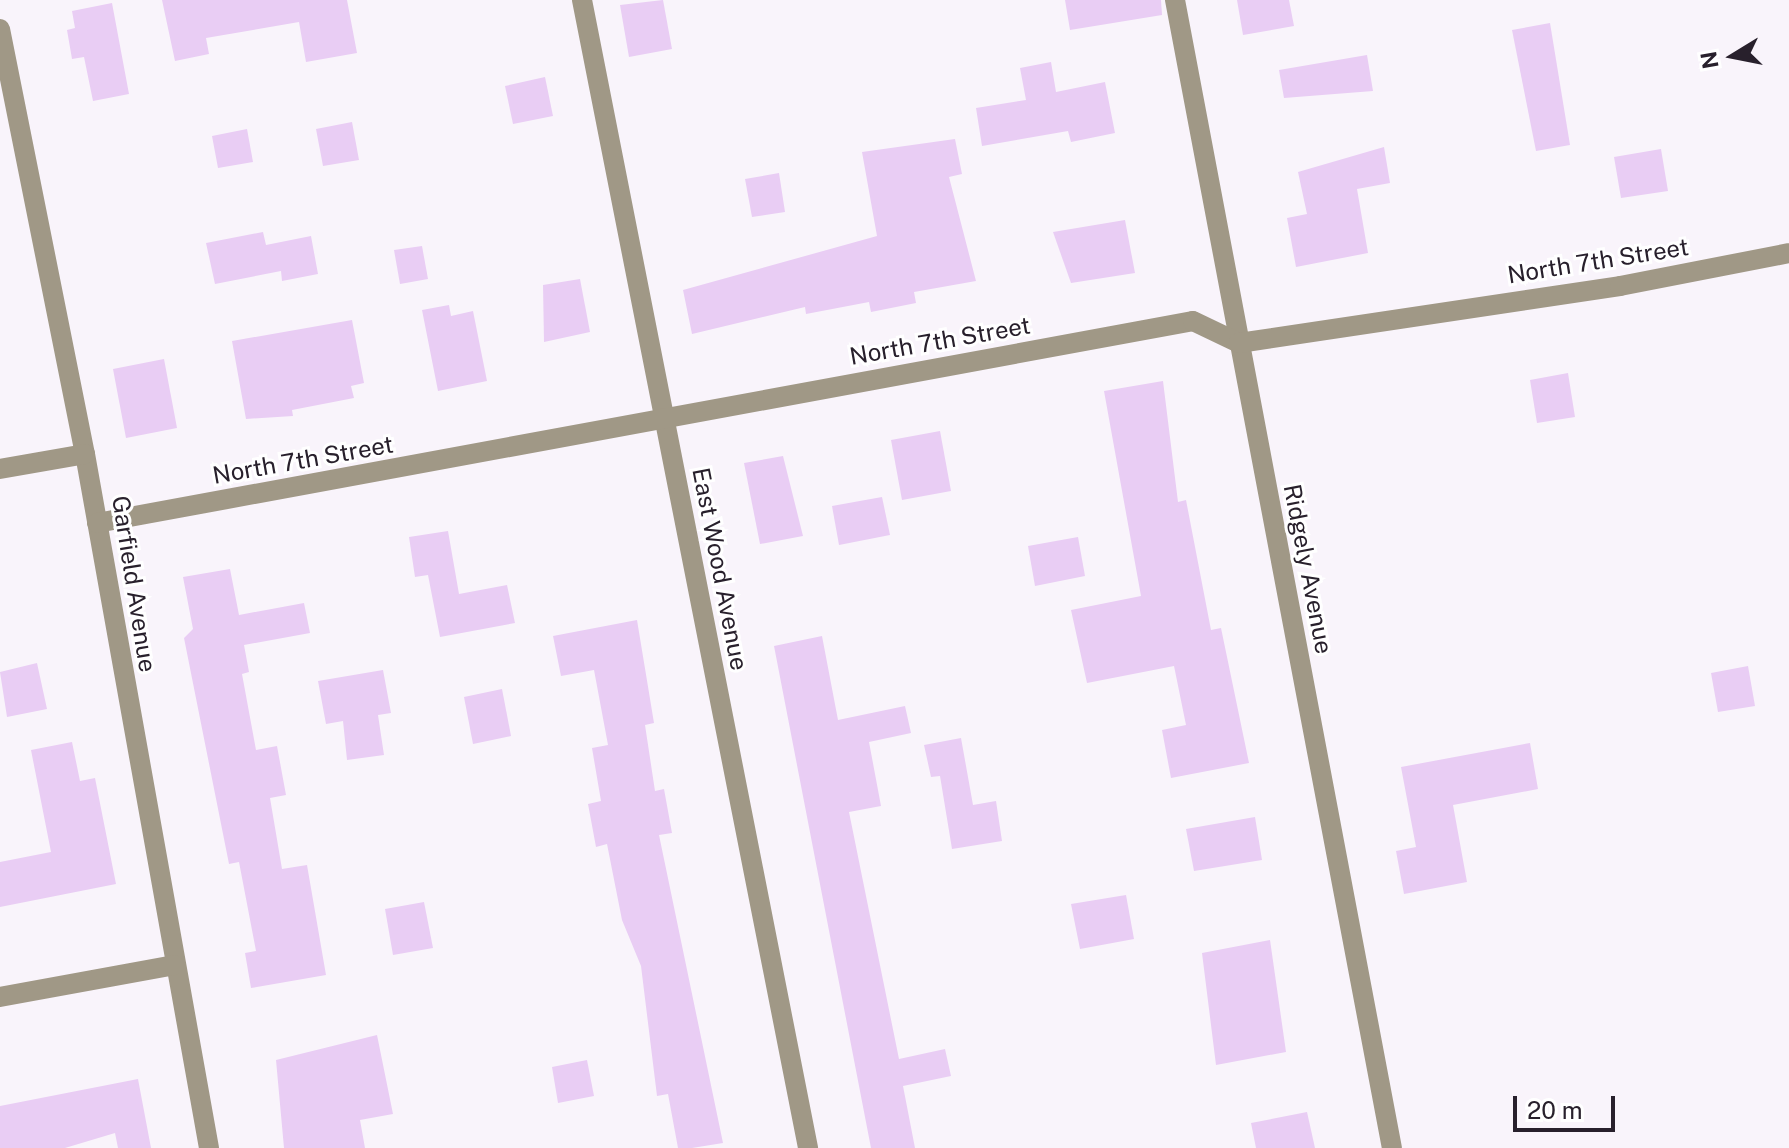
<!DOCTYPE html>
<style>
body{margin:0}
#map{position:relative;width:1789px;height:1148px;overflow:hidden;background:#f9f4fb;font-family:"Public Sans",sans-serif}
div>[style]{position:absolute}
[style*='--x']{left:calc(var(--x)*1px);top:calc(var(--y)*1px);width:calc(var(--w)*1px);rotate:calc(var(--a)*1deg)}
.building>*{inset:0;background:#e9cdf4}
.minor>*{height:20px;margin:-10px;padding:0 10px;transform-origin:10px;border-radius:10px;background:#a09886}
span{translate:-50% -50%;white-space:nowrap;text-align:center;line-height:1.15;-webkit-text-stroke:6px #fff;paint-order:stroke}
.street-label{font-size:24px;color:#28202c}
.north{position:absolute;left:1693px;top:16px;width:80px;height:80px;-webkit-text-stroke:6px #fff;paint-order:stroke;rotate:260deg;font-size:22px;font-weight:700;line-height:32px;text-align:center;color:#28202c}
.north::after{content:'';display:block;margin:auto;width:28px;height:36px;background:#28202c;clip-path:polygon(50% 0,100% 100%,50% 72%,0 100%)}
.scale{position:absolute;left:1513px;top:1096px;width:102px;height:36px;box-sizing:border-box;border:4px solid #28202c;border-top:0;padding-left:10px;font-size:24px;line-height:28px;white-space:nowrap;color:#28202c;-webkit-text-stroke:6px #fff;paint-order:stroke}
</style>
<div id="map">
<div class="building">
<div style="clip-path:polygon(162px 0,347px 0,357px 53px,306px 62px,299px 22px,206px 38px,209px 54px,175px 61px)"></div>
<div style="clip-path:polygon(663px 0,672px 49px,629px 57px,620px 5px)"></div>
<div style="clip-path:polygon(1065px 0,1161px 0,1162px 15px,1070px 30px)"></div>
<div style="clip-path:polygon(1237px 0,1289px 0,1294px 26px,1243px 35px)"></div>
<div style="clip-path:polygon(112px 3px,129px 94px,93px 101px,84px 57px,72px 59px,67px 30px,75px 28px,72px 11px)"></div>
<div style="clip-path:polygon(1550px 23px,1570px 145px,1536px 151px,1512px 30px)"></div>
<div style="clip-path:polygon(1367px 55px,1373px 91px,1284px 98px,1279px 70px)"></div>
<div style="clip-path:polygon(1051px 62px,1056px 92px,1105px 82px,1115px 133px,1071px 142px,1068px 131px,982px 146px,976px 108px,1026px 100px,1020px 68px)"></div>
<div style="clip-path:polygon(545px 77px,553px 116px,513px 124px,505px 86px)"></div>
<div style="clip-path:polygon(352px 122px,359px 160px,323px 166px,316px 129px)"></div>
<div style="clip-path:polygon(247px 129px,253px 162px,218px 168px,212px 136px)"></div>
<div style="clip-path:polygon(955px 139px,962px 174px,949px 177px,976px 281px,914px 292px,916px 303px,871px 312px,869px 302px,806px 314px,805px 307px,692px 334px,683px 290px,877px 236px,862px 152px)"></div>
<div style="clip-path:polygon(1384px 147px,1390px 183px,1357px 189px,1368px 253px,1296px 267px,1287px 218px,1307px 214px,1298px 172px)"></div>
<div style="clip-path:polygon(1661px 149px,1668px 191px,1621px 198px,1614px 157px)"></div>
<div style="clip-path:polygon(779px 173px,785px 212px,752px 217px,745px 179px)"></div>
<div style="clip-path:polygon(1125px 220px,1135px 273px,1071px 283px,1053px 232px)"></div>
<div style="clip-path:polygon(263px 232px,266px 245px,311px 236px,318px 274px,282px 281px,281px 271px,215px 284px,206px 243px)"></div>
<div style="clip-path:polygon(422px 246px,428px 279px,400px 284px,394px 250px)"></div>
<div style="clip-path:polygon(580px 279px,590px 332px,544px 342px,543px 285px)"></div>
<div style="clip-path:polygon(449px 305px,451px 316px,473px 311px,487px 381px,438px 391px,422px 310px)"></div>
<div style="clip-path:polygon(352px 320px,364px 383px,351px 386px,354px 398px,292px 410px,293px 416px,246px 419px,232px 341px)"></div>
<div style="clip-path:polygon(164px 359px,177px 428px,126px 438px,113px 369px)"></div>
<div style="clip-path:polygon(1568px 373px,1575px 417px,1537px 423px,1530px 380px)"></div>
<div style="clip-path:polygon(1163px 381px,1178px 502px,1186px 500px,1211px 630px,1221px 628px,1249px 763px,1171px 778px,1162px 730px,1186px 725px,1174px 666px,1087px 683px,1071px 610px,1141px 596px,1104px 391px)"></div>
<div style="clip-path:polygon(940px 431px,951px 491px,902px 500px,891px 440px)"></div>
<div style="clip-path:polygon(783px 456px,803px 536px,760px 544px,744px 463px)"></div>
<div style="clip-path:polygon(882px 497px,890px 535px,839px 545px,832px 506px)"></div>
<div style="clip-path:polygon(448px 531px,459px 594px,507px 585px,515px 623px,440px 637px,428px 575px,415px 577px,409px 537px)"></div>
<div style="clip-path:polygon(1078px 537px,1085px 576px,1035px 586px,1028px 546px)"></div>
<div style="clip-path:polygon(230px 569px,239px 615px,304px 603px,310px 633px,244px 645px,249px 672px,242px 674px,256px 750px,277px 746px,286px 795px,270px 798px,282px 869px,307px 865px,326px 975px,251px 988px,245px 953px,256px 951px,239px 862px,229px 864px,184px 638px,193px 629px,183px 577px)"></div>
<div style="clip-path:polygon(637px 620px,654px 723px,645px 725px,655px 791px,664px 789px,672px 833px,659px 835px,723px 1143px,692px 1148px,678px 1148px,668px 1094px,657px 1096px,641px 966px,622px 920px,607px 844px,596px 847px,588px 804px,601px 801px,592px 748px,608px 745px,594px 670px,561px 676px,553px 636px)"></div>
<div style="clip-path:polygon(822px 636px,838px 720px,905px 706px,911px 733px,869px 742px,881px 806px,849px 812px,899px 1059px,945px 1049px,951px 1076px,903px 1086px,915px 1148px,871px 1148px,774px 646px)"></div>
<div style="clip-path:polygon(37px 663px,47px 709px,7px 717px,0 672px)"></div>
<div style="clip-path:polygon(1748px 666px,1755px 706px,1718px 712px,1711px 673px)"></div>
<div style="clip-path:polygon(383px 670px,391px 713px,378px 715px,384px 755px,347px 760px,343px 721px,326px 724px,318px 681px)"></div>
<div style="clip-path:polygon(502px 689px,511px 736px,473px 744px,464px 697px)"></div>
<div style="clip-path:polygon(961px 738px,973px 805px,996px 801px,1002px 841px,952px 849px,940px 776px,931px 777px,924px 745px)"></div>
<div style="clip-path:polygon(72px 742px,80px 781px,95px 778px,116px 884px,0 907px,0 862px,51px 852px,31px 750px)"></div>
<div style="clip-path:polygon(1530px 743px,1538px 789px,1453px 805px,1467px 882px,1404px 894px,1396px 851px,1416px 847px,1401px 767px)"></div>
<div style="clip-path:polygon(1255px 817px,1262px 860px,1194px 871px,1186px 829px)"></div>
<div style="clip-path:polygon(1126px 895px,1134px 939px,1080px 949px,1071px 904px)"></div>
<div style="clip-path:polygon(424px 902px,433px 948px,393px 955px,385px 909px)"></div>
<div style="clip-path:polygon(1270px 940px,1286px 1052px,1216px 1065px,1202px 953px)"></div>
<div style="clip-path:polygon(377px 1035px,393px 1114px,360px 1120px,365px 1148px,284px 1148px,276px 1060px)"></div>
<div style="clip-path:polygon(587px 1060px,594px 1096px,558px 1103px,552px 1067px)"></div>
<div style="clip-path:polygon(138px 1079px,151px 1148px,118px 1148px,115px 1133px,65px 1148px,0 1148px,0 1106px)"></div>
<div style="clip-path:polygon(1307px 1112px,1315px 1148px,1256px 1148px,1251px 1123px)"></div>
</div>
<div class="minor">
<div style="--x:582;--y:0;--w:1170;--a:78.86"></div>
<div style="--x:1175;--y:0;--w:1168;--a:79.3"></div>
<div style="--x:0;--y:29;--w:433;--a:78.7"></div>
<div style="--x:85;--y:454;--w:705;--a:79.87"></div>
<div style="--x:0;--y:469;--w:86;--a:-10"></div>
<div style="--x:97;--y:523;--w:1114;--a:-10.44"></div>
<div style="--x:1193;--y:321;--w:51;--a:25.6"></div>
<div style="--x:1239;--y:343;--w:385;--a:-8.5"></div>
<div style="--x:1620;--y:286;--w:172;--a:-11"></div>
<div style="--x:0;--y:997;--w:177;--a:-10.4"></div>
</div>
<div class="street-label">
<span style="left:1598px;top:261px;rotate:-9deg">North 7th Street</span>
<span style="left:940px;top:341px;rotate:-10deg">North 7th Street</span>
<span style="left:303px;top:460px;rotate:-10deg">North 7th Street</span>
<span style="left:720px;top:569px;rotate:79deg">East Wood Avenue</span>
<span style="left:1308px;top:569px;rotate:79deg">Ridgely Avenue</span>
<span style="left:134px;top:584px;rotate:81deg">Garfield Avenue</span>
</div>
<div class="north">N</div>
<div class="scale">20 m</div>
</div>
